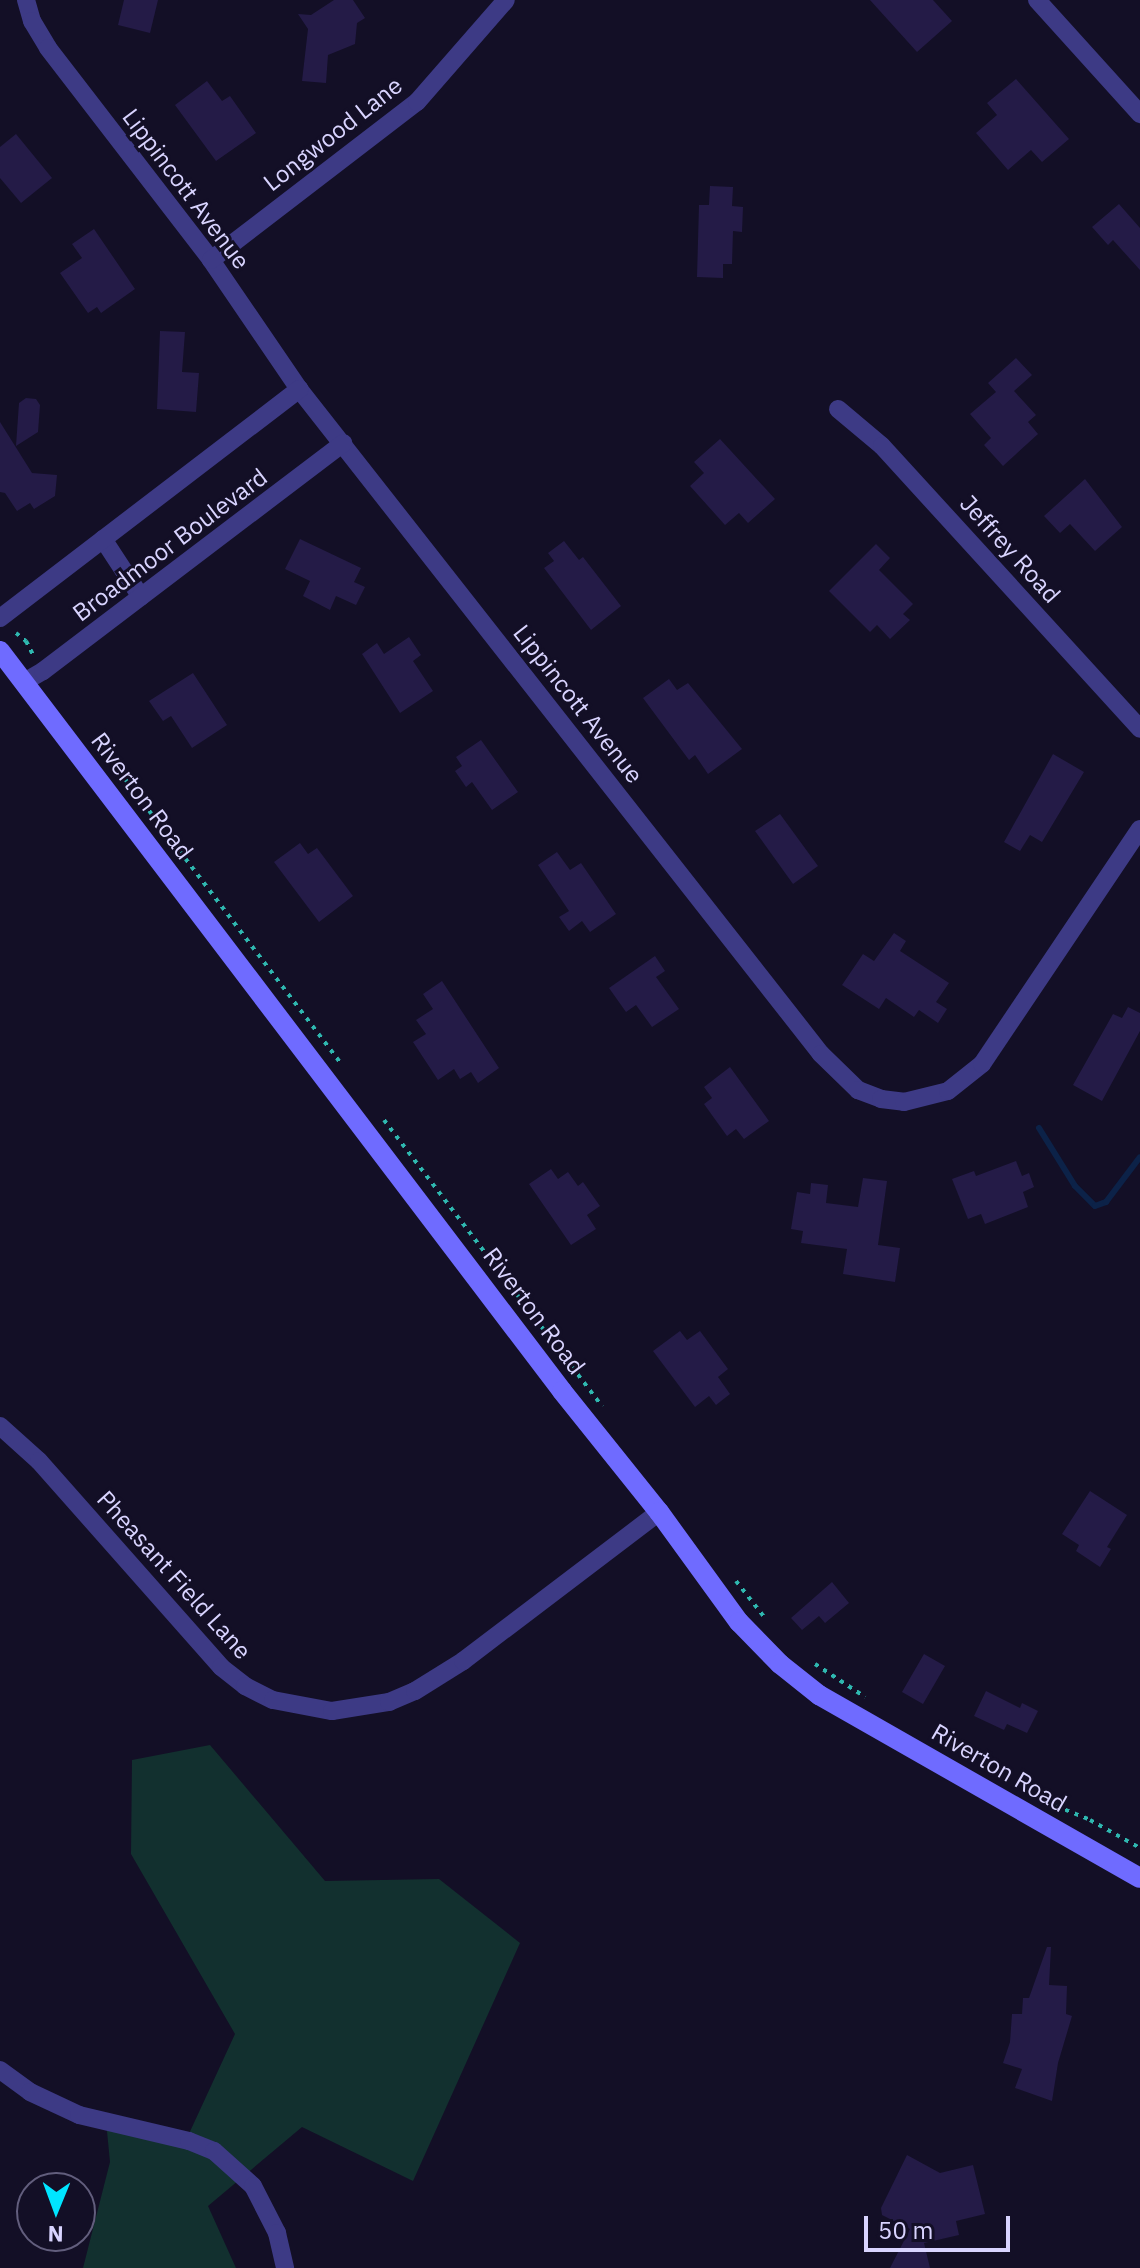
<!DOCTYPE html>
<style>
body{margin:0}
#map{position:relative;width:1140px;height:2268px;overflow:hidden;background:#130f26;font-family:"IBM Plex Sans",sans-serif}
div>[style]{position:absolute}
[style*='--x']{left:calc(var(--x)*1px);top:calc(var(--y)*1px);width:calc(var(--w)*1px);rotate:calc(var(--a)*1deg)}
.green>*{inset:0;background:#12302f}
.stream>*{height:6px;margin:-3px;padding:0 3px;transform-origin:3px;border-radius:3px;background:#0c2248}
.building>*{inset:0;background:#241b47}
.path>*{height:4px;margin-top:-2px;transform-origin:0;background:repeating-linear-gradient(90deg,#2fb8b0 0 4px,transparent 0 10px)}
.street>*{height:18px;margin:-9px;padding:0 9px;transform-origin:9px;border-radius:9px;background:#3d3a85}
.secondary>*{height:20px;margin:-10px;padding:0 10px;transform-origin:10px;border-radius:10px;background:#6f6bff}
span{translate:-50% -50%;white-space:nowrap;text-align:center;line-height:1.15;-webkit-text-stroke:6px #130f26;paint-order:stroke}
.street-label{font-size:24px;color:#d9d4ff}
.north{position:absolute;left:16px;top:2172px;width:80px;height:80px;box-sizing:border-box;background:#130f26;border:2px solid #625e7d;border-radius:50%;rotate:181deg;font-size:22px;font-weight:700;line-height:32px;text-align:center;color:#d9d4ff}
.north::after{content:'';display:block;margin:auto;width:28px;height:36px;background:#00e5ff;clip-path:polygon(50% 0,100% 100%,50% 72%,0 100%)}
.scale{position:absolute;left:864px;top:2216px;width:146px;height:36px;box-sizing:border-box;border:4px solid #d9d4ff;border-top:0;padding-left:10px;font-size:24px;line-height:28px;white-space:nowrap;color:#d9d4ff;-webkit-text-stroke:6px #130f26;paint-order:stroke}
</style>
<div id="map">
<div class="green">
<div style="clip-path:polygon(210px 1745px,325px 1881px,439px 1879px,520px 1943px,413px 2181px,302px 2127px,208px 2206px,236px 2268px,83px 2268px,110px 2162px,106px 2121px,187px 2138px,235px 2034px,131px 1854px,132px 1760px)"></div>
</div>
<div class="stream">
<div style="--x:1039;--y:1128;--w:68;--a:58.2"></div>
<div style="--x:1075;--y:1186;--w:28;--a:45"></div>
<div style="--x:1095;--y:1206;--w:12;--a:-20"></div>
<div style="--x:1106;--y:1202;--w:56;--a:-52.9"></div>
</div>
<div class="building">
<div style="clip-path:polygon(124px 0,158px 0,150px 33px,118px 25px)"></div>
<div style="clip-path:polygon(334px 0,353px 0,365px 18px,357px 23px,355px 44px,328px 55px,326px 83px,302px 81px,308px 29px,298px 14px,311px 15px)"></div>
<div style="clip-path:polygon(870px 0,933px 0,952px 21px,917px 52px)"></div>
<div style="clip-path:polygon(1016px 79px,1069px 139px,1042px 162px,1031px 150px,1008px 170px,976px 133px,997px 115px,987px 103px)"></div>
<div style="clip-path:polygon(207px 81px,222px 101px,230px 96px,256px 133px,216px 161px,175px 105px)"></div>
<div style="clip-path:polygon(16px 134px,52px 178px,21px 203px,0 178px,0 147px)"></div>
<div style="clip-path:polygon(710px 186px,733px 187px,732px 206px,743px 207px,742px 232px,733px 231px,732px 264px,723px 264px,723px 278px,697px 277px,699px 205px,709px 205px)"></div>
<div style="clip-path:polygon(1119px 204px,1140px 228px,1140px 270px,1113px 240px,1108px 245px,1092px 227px)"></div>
<div style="clip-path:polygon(94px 229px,135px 289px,101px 313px,97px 307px,88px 313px,60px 273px,82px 258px,72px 244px)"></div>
<div style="clip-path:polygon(160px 331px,185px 332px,182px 372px,199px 373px,196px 412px,157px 409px)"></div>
<div style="clip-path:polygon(1016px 358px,1032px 375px,1014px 391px,1036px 415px,1028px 422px,1038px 434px,1003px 466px,984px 445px,991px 438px,970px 414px,996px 392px,988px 383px)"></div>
<div style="clip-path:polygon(26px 398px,36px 399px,40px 405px,38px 432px,16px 446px,19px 403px)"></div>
<div style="clip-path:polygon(0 422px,32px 473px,57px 475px,55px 496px,34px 509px,30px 503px,17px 511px,5px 493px,0 492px)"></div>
<div style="clip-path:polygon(720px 439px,775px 499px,748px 523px,739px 513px,725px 525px,690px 486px,704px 473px,694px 462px)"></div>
<div style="clip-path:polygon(1085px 479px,1122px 527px,1095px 551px,1070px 524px,1060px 533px,1044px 516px)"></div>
<div style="clip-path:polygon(300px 539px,361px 568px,354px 582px,365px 587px,356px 605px,336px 596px,330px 610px,303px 596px,310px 581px,285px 569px)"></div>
<div style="clip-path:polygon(564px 541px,579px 560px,583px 557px,621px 606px,591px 630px,544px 568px,554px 561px,548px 553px)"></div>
<div style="clip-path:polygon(876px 544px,890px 558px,879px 570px,913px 604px,903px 614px,910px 620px,890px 639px,877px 625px,870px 632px,829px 591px)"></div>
<div style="clip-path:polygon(409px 637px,421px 655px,413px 661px,433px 691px,400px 713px,362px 654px,377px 643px,384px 654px)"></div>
<div style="clip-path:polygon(193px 673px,227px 725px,192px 748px,171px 716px,163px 721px,149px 701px)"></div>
<div style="clip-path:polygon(669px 679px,677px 690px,688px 683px,742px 749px,708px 774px,695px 755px,689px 760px,643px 698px)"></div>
<div style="clip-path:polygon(481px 740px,518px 792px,492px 810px,472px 782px,466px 787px,455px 771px,462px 766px,456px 757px)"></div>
<div style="clip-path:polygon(1053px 754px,1084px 772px,1042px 842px,1030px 835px,1020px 851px,1004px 842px)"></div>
<div style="clip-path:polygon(780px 814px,818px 866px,793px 884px,755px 831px)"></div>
<div style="clip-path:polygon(300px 843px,308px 854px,317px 848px,353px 896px,319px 922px,274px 862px)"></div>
<div style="clip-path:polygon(557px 852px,570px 870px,581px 863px,616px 914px,590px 932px,582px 921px,569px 931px,559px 917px,569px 911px,538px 865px)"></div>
<div style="clip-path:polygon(894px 933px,906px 941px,900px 951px,949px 983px,936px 1002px,947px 1009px,938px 1023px,919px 1010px,914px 1017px,886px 998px,879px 1009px,842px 985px,863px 954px,874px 961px)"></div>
<div style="clip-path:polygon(655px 956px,665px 971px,656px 977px,679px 1009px,652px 1027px,636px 1005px,626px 1012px,609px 988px)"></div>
<div style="clip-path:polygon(442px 981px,499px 1068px,478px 1083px,471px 1072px,460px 1079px,454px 1069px,438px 1080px,413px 1042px,426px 1034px,416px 1020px,433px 1009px,423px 994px)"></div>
<div style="clip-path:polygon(1128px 1007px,1140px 1013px,1140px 1031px,1102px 1101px,1073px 1085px,1113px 1014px,1122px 1018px)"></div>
<div style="clip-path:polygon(730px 1067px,769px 1121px,744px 1139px,736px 1129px,727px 1136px,704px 1104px,712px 1098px,704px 1087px)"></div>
<div style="clip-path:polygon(1016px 1161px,1022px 1176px,1029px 1173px,1034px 1187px,1023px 1192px,1028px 1207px,985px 1224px,981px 1214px,968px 1219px,952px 1179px,974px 1171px,976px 1176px)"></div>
<div style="clip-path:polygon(551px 1169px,558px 1179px,568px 1172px,578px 1186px,583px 1182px,600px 1206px,587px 1215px,596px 1229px,571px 1245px,529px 1184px)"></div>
<div style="clip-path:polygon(863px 1178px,887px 1181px,878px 1245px,900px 1248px,895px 1282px,843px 1274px,847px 1249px,801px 1243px,803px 1231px,791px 1229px,797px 1192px,810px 1194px,811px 1183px,828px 1185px,826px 1203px,858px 1207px)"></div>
<div style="clip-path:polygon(680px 1331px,687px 1340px,700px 1331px,728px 1369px,718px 1377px,730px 1394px,716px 1405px,709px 1396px,695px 1407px,653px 1351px)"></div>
<div style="clip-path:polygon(1090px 1491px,1127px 1515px,1107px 1547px,1111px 1549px,1100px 1567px,1076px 1551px,1079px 1545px,1062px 1534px)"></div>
<div style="clip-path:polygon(832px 1582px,849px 1603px,825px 1623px,819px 1616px,802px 1630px,791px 1618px)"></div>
<div style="clip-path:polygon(924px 1654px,945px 1666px,923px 1704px,902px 1692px)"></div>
<div style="clip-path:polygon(986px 1691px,1020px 1708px,1022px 1703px,1038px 1711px,1027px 1733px,1007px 1724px,1004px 1730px,974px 1716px)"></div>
<div style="clip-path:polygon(1047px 1947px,1051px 1947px,1049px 1985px,1067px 1986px,1066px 2014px,1072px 2016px,1058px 2063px,1052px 2101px,1015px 2088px,1022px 2069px,1003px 2063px,1010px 2042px,1012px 2014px,1022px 2014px,1023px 1998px,1029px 1998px)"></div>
<div style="clip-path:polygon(907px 2155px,940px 2173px,973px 2165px,985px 2214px,956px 2221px,959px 2235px,924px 2243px,930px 2268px,890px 2268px,910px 2229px,882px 2215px,881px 2208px)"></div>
</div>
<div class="path">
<div style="--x:16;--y:633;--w:13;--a:39"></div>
<div style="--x:26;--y:641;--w:16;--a:63"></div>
<div style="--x:125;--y:779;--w:355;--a:52.8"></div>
<div style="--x:384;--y:1120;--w:360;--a:52.7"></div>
<div style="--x:736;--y:1581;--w:47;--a:51.9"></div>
<div style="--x:815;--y:1664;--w:60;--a:33.4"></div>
<div style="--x:1056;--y:1806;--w:37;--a:22"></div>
<div style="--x:1090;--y:1820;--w:57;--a:29.2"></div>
</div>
<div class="street">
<div style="--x:26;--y:0;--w:22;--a:74"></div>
<div style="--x:32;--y:21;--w:31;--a:59"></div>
<div style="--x:48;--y:48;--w:267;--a:52.4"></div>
<div style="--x:211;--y:260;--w:156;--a:55.7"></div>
<div style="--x:299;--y:389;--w:845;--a:51.87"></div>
<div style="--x:821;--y:1054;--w:52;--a:44.2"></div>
<div style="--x:858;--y:1090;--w:25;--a:21"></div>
<div style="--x:881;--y:1099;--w:23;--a:7"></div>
<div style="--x:904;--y:1102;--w:45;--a:-14"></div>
<div style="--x:948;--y:1091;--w:43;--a:-38.5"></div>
<div style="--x:982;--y:1064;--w:283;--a:-56.1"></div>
<div style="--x:1037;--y:0;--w:154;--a:47.9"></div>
<div style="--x:211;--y:260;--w:260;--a:-37.5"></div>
<div style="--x:417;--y:102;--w:135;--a:-48.9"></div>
<div style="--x:838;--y:409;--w:57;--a:40.1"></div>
<div style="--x:882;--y:446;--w:383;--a:47.6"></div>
<div style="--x:103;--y:539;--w:69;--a:56.8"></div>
<div style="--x:0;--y:618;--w:377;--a:-37.4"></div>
<div style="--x:24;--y:682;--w:22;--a:-30"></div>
<div style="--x:43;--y:671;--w:377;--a:-37.2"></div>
<div style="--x:0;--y:1426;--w:52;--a:41.9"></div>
<div style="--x:39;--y:1461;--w:275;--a:48.5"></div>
<div style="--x:221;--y:1667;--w:31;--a:38"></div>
<div style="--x:245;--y:1686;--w:31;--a:27"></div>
<div style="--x:273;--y:1700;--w:60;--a:10.6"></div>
<div style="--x:332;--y:1711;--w:58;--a:-9"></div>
<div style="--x:389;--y:1702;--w:28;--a:-23"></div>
<div style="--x:415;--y:1691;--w:57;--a:-32"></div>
<div style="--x:463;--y:1661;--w:246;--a:-37.2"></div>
<div style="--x:0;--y:2070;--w:37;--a:36"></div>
<div style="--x:30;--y:2092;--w:54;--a:25.1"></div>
<div style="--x:79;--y:2115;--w:113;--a:13.3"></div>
<div style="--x:189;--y:2141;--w:27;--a:22"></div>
<div style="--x:214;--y:2151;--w:52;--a:41.9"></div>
<div style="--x:253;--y:2186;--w:53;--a:62.9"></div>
<div style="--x:277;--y:2233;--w:36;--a:77"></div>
</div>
<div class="secondary">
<div style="--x:0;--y:651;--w:929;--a:52.78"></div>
<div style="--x:562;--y:1391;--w:155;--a:51.3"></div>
<div style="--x:659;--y:1512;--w:136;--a:54"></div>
<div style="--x:739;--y:1622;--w:59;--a:45.7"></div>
<div style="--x:780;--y:1664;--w:50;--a:38.5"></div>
<div style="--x:819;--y:1695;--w:369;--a:29.7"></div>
</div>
<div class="street-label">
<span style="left:333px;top:134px;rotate:-38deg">Longwood Lane</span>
<span style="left:186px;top:189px;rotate:53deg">Lippincott Avenue</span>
<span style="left:170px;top:545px;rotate:-37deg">Broadmoor Boulevard</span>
<span style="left:1010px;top:549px;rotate:48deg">Jeffrey Road</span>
<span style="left:578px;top:704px;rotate:52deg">Lippincott Avenue</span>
<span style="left:142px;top:796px;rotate:53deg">Riverton Road</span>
<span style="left:534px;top:1311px;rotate:53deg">Riverton Road</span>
<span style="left:174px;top:1575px;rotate:48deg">Pheasant Field Lane</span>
<span style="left:999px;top:1768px;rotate:30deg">Riverton Road</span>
</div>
<div class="north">N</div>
<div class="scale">50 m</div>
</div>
